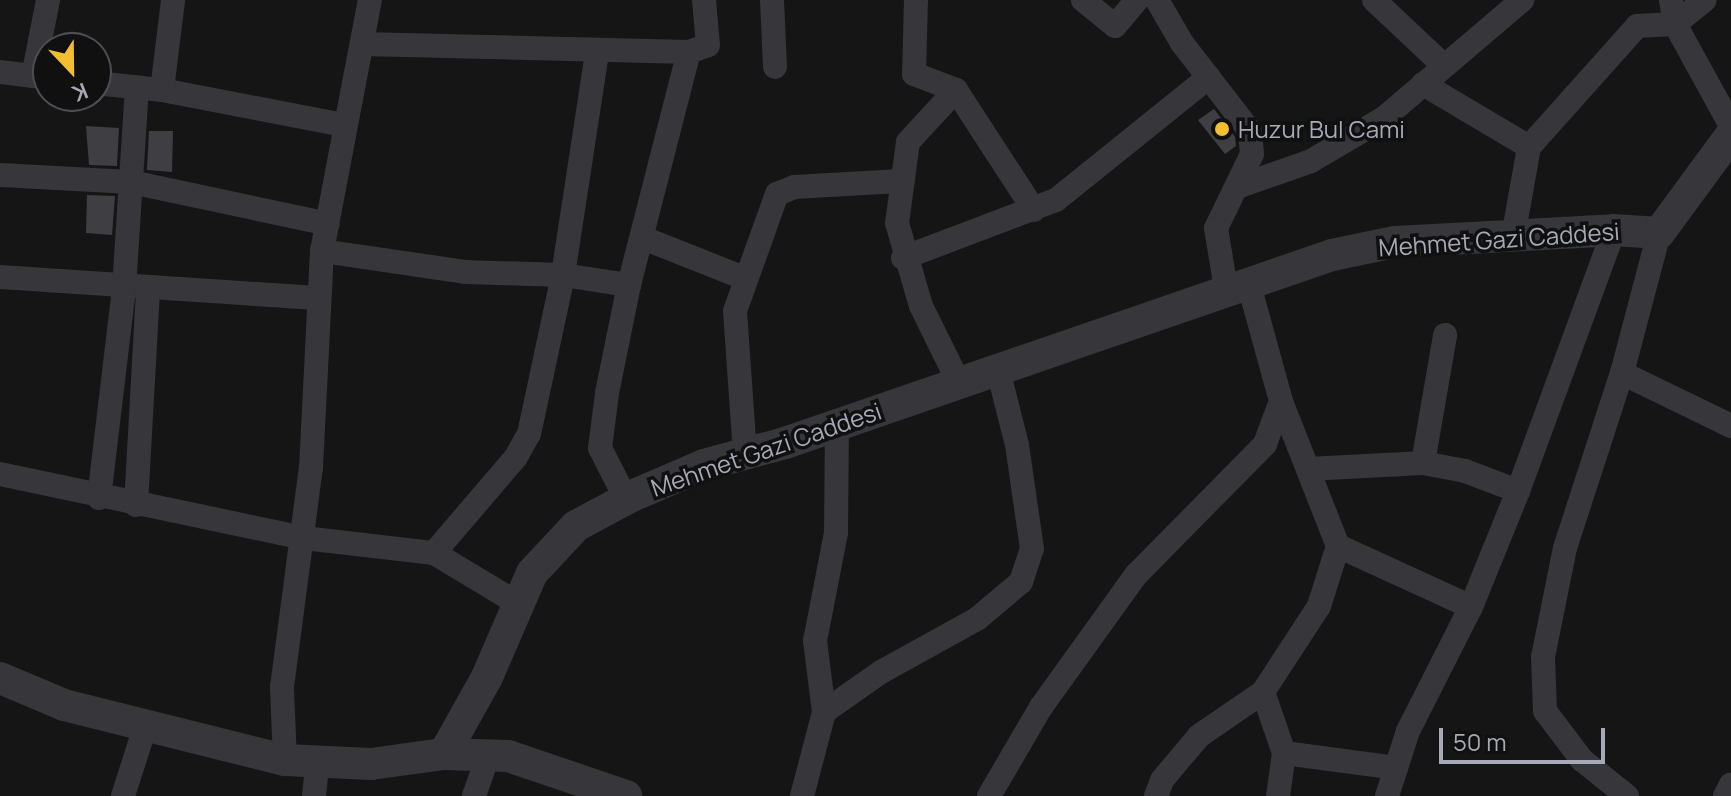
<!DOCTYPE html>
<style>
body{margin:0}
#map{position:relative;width:1731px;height:796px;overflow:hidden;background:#151516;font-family:Manrope,sans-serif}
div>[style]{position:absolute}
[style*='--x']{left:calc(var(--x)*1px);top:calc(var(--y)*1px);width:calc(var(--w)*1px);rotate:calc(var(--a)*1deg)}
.building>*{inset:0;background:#3f3f43}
.minor>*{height:24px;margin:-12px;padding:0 12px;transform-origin:12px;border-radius:12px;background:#36363b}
.tertiary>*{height:32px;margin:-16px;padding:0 16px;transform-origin:16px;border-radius:16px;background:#36363b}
.dots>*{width:22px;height:22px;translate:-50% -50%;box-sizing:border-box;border:4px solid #101011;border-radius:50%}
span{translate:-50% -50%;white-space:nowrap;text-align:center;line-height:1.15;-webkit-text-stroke:7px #101011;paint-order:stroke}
.poi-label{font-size:24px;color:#a6aab7}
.left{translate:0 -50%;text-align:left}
.street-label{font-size:24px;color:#a6aab7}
.north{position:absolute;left:32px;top:32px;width:80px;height:80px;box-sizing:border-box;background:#101011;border:2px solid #4c4e53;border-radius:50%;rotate:158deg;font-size:22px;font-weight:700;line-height:32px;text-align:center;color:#a6aab7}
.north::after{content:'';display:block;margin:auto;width:28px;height:36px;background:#f3be30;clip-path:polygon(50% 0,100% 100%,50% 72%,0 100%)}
.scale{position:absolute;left:1439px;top:728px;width:166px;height:36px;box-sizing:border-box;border:4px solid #a6aab7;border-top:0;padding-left:10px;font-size:24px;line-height:28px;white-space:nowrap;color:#a6aab7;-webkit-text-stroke:6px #101011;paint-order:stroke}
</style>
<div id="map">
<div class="building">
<div style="clip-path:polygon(1214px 109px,1235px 137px,1236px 146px,1225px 154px,1198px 120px)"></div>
<div style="clip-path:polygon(86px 126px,119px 128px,117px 166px,89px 165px)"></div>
<div style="clip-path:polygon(149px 131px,173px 131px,172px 172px,147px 170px)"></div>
<div style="clip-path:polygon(87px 195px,115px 196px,112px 235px,86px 233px)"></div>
</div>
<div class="minor">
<div style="--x:772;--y:0;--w:67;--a:87.4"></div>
<div style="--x:916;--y:0;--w:74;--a:91.5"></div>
<div style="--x:914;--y:74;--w:45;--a:20.9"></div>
<div style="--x:956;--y:90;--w:143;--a:57"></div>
<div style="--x:1083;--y:0;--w:41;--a:39.1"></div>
<div style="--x:1115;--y:26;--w:34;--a:-50"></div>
<div style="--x:1157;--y:0;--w:50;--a:59.8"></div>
<div style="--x:1182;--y:43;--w:111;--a:52.3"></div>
<div style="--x:1250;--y:131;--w:23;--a:85"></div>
<div style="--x:1252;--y:154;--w:82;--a:115.9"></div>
<div style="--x:1216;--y:228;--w:62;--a:80.7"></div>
<div style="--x:1374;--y:0;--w:96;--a:43.3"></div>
<div style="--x:1671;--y:0;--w:24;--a:81"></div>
<div style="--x:1675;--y:24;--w:116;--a:61.2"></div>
<div style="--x:362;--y:44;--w:327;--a:1.4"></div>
<div style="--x:689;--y:52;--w:20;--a:-20"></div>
<div style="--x:708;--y:45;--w:45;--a:-95.1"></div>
<div style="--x:0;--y:72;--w:48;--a:7.1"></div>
<div style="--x:33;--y:76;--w:77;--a:-78.8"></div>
<div style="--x:96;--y:83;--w:66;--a:6.1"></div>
<div style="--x:162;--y:90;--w:184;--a:10.9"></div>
<div style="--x:1423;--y:84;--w:123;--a:30.7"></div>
<div style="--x:162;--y:90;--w:91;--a:-83"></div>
<div style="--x:956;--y:90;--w:71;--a:132.7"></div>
<div style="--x:908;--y:142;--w:82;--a:97.7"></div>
<div style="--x:897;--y:223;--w:86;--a:73.9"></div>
<div style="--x:921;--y:306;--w:86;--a:63.7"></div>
<div style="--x:0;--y:175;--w:131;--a:3.1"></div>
<div style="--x:131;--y:182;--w:201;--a:12"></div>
<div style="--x:1240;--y:186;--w:75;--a:-19.4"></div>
<div style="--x:1311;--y:161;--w:85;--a:-30.5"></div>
<div style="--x:1384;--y:118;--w:182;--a:-40.5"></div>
<div style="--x:1513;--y:237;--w:91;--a:-79.9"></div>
<div style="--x:1529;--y:147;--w:162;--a:-48.2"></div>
<div style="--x:1637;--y:26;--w:38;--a:-3"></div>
<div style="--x:1675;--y:24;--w:38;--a:-39"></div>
<div style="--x:643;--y:238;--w:109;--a:21.6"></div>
<div style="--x:322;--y:251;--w:146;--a:8.3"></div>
<div style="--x:466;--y:272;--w:97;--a:1.8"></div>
<div style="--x:563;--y:275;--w:67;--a:8.6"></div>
<div style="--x:903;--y:258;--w:164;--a:-20.8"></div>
<div style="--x:1056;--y:200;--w:196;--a:-38.8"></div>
<div style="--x:0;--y:277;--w:318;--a:3.8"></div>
<div style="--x:1622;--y:373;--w:121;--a:25.9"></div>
<div style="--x:745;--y:454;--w:143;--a:-94"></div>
<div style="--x:735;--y:311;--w:124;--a:-70.3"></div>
<div style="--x:777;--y:194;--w:18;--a:-22"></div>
<div style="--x:794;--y:187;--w:106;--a:-3.2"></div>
<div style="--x:1423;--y:463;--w:130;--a:-80.2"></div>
<div style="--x:1308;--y:469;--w:115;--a:-3"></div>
<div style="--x:1423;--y:463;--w:43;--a:10.8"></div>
<div style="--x:1465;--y:471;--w:57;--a:20.7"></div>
<div style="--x:0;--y:474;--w:311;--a:11.9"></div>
<div style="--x:304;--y:538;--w:131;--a:6.6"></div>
<div style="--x:434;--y:553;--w:99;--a:31"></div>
<div style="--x:99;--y:498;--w:211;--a:-83.2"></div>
<div style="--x:124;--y:288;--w:201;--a:-86.3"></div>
<div style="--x:626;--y:499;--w:57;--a:-117"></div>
<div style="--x:600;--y:448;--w:55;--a:-82.7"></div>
<div style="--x:607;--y:393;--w:110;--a:-78.5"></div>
<div style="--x:629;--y:285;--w:241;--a:-75.6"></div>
<div style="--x:136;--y:505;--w:217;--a:-86.8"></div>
<div style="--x:1338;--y:546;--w:146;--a:24.6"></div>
<div style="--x:434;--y:553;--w:126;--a:-49.5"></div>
<div style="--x:516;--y:457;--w:26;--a:-61"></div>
<div style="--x:529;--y:434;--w:163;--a:-77.9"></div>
<div style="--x:563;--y:275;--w:224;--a:-81.3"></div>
<div style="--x:1263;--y:692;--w:65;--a:71"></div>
<div style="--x:1284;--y:753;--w:43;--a:97.9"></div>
<div style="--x:824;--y:712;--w:70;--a:-35.1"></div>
<div style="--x:881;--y:672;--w:110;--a:-28.9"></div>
<div style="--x:977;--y:619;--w:57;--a:-40.1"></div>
<div style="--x:1021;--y:582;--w:35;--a:-72"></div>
<div style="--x:1032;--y:549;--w:105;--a:-98.2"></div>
<div style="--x:1017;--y:445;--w:77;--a:-104.2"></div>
<div style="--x:1284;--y:753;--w:113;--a:7.6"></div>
<div style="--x:285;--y:760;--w:73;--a:-92.4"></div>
<div style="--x:282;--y:687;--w:221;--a:-82.5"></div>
<div style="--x:311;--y:468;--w:217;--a:-87.1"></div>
<div style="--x:322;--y:251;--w:256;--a:-79.2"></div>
<div style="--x:123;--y:796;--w:72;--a:-72.3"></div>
<div style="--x:314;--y:796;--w:37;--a:-84"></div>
<div style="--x:474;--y:796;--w:42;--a:-70.7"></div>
<div style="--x:802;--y:796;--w:87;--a:-75.3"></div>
<div style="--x:824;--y:712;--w:72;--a:-97.2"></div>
<div style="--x:815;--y:641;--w:110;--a:-79"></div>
<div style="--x:836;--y:533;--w:109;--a:-89.5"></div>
<div style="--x:989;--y:796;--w:103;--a:-59.7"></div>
<div style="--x:1041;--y:707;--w:163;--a:-54.3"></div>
<div style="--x:1136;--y:575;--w:184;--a:-45.4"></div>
<div style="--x:1265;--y:444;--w:46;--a:-69.6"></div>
<div style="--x:1281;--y:401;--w:120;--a:-105.4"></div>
<div style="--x:1156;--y:796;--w:17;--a:-69"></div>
<div style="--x:1162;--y:780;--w:57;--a:-49.9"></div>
<div style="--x:1199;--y:736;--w:78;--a:-34.5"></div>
<div style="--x:1263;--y:692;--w:103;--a:-56.9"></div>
<div style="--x:1319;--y:606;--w:63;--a:-72.4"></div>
<div style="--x:1338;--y:546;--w:156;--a:-111.5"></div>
<div style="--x:1387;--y:796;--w:68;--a:-72.1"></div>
<div style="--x:1408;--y:731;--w:139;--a:-63.1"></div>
<div style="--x:1471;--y:607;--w:125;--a:-67.9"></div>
<div style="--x:1518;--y:491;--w:278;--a:-69.8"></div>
<div style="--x:1627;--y:796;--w:58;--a:-141.3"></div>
<div style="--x:1582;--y:760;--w:61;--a:-127.1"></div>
<div style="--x:1545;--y:711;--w:54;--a:-92.1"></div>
<div style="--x:1543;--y:657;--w:111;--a:-78.6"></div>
<div style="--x:1565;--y:548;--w:184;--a:-72"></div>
<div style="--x:1622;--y:373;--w:145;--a:-75.2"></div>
<div style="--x:1725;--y:796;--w:13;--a:-63"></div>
</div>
<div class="tertiary">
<div style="--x:0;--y:678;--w:69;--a:22.9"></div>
<div style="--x:64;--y:705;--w:228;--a:14"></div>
<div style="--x:285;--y:760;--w:86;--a:2.7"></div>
<div style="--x:371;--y:764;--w:74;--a:-7.8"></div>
<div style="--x:444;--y:754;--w:64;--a:1.8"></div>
<div style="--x:508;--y:756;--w:125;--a:18.7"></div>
<div style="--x:444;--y:754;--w:88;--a:-60.8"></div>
<div style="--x:487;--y:677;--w:113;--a:-66.6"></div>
<div style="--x:532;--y:573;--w:64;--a:-46.9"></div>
<div style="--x:576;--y:526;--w:64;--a:-28.2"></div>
<div style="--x:632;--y:496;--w:78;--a:-23.3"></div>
<div style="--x:704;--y:465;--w:84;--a:-15.2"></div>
<div style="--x:785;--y:443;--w:578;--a:-18.97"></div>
<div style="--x:1332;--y:255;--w:64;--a:-11.7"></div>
<div style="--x:1395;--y:242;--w:219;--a:-3.1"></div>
<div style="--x:1614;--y:230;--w:45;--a:3.8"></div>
<div style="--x:1659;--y:233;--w:122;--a:-53.7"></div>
</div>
<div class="dots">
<div style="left:1222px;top:129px;background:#f3be30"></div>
</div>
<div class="poi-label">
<span class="left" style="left:1238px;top:129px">Huzur Bul Cami</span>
</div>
<div class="street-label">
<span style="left:1499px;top:239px;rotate:-4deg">Mehmet Gazi Caddesi</span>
<span style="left:766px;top:449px;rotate:-19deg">Mehmet Gazi Caddesi</span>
</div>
<div class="north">K</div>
<div class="scale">50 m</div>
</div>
